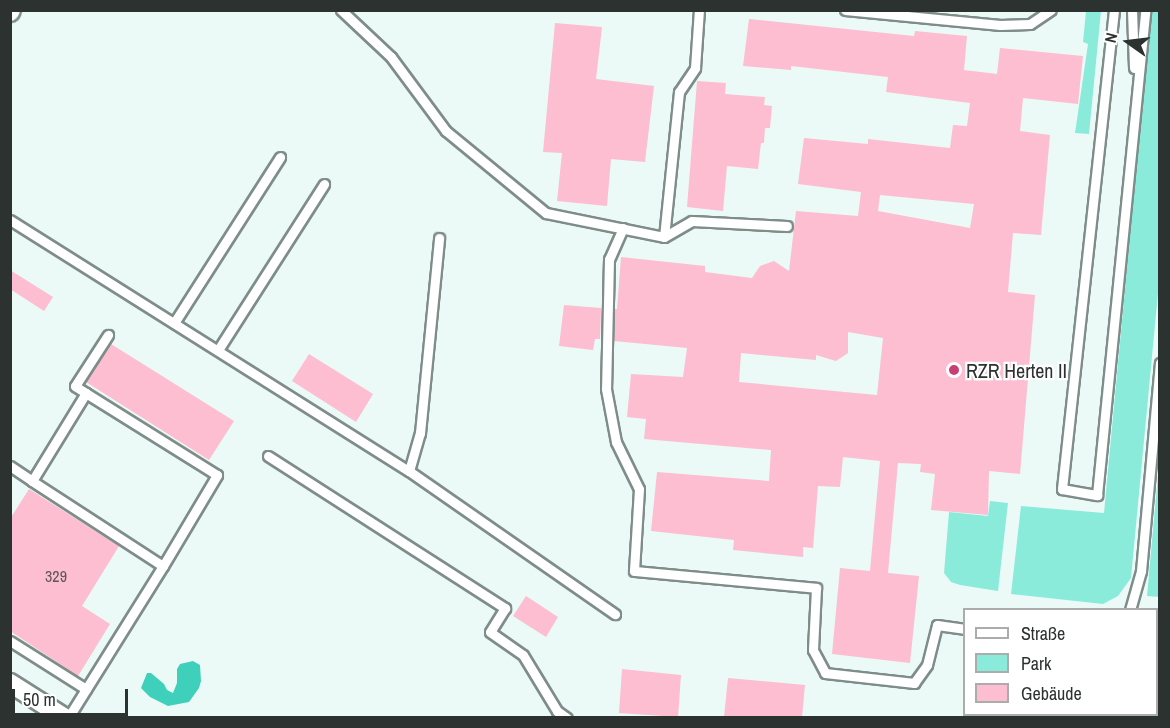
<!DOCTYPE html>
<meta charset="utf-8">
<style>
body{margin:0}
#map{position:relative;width:1170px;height:728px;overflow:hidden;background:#ebfaf7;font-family:"Archivo Narrow",sans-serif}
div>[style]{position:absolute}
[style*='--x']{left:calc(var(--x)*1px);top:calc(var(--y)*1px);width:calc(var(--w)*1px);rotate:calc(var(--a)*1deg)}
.green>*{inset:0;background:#8bebdb}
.water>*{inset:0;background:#3fd0bc}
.building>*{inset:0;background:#fcbed0}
.roads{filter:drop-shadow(2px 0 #7f8d8a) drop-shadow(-2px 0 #7f8d8a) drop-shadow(0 2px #7f8d8a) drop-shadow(0 -2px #7f8d8a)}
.lane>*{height:9px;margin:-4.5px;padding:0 4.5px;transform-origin:4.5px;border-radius:4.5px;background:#fff}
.street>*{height:18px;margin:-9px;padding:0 9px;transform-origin:9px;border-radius:9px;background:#fff}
.dots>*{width:16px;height:16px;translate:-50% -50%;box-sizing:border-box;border:3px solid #fff;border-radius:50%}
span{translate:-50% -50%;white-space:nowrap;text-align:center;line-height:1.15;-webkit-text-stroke:4.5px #fff;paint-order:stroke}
.number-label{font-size:16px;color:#605558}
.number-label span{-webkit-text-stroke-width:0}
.poi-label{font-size:20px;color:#2c3230}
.left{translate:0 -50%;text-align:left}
.frame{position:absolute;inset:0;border:12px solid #2c3230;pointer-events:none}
.legend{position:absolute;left:963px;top:608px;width:195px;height:108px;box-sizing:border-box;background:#fff;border:2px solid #abadac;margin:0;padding:8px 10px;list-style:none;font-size:18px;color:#2c3230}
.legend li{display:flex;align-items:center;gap:12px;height:30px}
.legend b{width:30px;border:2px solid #abadac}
.north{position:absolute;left:1098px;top:12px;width:60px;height:60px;-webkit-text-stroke:4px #fff;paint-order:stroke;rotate:284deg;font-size:16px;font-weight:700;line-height:24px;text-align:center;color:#2c3230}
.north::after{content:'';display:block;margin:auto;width:21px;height:27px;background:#2c3230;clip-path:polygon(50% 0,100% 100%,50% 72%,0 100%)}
.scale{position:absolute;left:12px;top:689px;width:116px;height:27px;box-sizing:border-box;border:3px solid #2c3230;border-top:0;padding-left:8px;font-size:18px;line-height:21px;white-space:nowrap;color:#2c3230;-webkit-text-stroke:4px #fff;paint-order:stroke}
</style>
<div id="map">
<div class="green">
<div style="clip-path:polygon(1086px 11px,1101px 11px,1089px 134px,1075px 133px,1088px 44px,1083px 42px)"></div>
<div style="clip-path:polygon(1151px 11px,1160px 11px,1160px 272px,1131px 578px,1118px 596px,1103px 604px,1011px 594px,1021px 506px,1104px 513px)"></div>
<div style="clip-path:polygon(1159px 464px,1159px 597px,1147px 596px)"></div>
<div style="clip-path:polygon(990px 501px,1008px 503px,998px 591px,960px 585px,951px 582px,944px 573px,949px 512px,988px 516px)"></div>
<div style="clip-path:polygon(1157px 627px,1160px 628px,1159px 717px,1144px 717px,1145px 715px,1156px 714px)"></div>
</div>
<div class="water">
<div style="clip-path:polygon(193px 661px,200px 665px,201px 681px,199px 688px,189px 702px,168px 706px,150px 697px,141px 688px,147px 673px,151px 673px,164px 684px,167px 690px,173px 693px,177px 683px,177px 669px,180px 664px)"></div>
</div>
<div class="building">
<div style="clip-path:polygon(evenodd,749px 19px,914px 36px,915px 31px,967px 36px,964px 70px,997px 74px,1000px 48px,1083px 56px,1078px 104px,1023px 98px,1020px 131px,1050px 135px,1041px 235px,1013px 233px,1008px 292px,1035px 295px,1020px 474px,989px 471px,988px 515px,931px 510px,935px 474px,920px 472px,921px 464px,898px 463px,888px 573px,919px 576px,910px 663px,832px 654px,840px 568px,870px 571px,880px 461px,843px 457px,840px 487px,818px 486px,813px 548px,803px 547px,803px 557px,733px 550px,734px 540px,651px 531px,657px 472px,769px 481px,771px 450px,644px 439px,646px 419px,627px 417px,631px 374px,683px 377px,687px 348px,614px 341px,615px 309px,617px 309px,621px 257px,705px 266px,705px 272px,752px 278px,760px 266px,774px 261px,789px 271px,796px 211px,858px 216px,861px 192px,798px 184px,804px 138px,868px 144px,868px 139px,950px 148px,953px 125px,967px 126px,970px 103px,886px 92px,888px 77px,791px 66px,791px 70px,743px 66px,749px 19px,880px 195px,974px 204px,970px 228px,878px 211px,880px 195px,749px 19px,848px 332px,883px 338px,877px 395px,739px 382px,741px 353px,816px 360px,816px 355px,836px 361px,848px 353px,848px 332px)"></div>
<div style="clip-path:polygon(555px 23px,602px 27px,596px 79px,654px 86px,645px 162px,611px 159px,607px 206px,557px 201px,562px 153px,543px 152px)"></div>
<div style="clip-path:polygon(697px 81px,726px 83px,725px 94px,765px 97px,764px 105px,772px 106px,770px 128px,765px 128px,764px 143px,761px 143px,758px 169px,727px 166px,723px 211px,687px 207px)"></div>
<div style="clip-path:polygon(10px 270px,53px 297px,44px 311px,10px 289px)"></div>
<div style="clip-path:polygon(564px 305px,601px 308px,600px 339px,595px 339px,593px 350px,559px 346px)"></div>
<div style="clip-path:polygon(111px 344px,234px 421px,209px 460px,86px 382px)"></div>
<div style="clip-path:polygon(309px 354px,373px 394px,356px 422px,292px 381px)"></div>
<div style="clip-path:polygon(29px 489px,119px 546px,82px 606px,110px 624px,78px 676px,10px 631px,10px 519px)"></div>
<div style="clip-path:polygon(526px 596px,558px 617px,546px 637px,513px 616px)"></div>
<div style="clip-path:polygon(622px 669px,681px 675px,678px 717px,619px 713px)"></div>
<div style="clip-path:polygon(728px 678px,805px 685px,802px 717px,724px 717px)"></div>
</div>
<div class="roads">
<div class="lane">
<div style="--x:341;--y:10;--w:69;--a:43.2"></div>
<div style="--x:391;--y:57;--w:92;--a:53.4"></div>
<div style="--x:446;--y:131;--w:129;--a:39.4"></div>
<div style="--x:546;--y:213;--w:120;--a:11.5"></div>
<div style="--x:664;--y:237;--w:146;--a:-84.1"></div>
<div style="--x:679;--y:92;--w:29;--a:-56"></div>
<div style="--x:695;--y:68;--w:58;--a:-86.1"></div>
<div style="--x:845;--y:10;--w:156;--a:5.5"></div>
<div style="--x:1000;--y:25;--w:30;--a:-2"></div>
<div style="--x:1030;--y:24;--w:25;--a:-34"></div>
<div style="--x:1114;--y:10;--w:482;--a:96.2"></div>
<div style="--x:1062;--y:489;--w:36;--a:10"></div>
<div style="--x:1097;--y:495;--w:487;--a:-84.3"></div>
<div style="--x:1132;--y:10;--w:58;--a:88"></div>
<div style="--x:10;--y:220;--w:471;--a:32.2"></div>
<div style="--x:409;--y:471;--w:251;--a:34.8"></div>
<div style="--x:623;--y:228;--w:34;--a:114"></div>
<div style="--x:609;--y:259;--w:130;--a:91.3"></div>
<div style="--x:606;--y:389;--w:54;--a:79.3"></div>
<div style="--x:616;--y:442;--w:52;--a:63.9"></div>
<div style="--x:639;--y:489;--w:82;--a:93.5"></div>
<div style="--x:634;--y:571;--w:183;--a:5.3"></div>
<div style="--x:816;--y:588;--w:62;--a:92.8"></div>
<div style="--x:813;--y:650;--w:26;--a:62"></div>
<div style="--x:825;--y:673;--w:90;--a:6.4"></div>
<div style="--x:914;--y:683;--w:22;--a:-54"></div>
<div style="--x:927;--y:665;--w:41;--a:-76"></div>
<div style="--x:937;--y:625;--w:27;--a:8"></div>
<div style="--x:664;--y:237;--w:32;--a:-30"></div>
<div style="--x:692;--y:221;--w:95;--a:3"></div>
<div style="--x:174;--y:323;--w:197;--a:-57.4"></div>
<div style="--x:218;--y:350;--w:197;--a:-57.4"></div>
<div style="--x:268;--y:456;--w:282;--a:32.7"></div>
<div style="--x:505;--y:608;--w:28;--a:122"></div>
<div style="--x:490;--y:632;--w:40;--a:34.9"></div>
<div style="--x:523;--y:655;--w:66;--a:58.7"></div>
<div style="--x:557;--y:711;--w:12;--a:35"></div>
<div style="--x:10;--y:466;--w:27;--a:34"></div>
<div style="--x:32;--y:481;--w:103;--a:-58.5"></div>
<div style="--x:86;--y:393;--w:13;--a:-148"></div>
<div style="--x:75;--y:386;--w:61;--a:-57.1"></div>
<div style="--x:409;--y:471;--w:40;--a:-74"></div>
<div style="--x:420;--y:433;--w:196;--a:-84.4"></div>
<div style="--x:32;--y:481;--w:156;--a:33"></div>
<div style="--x:163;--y:566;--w:106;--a:-59.3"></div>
<div style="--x:217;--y:475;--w:155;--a:-148"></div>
<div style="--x:1130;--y:610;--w:41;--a:-74.2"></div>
<div style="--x:1141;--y:571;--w:209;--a:-84.8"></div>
<div style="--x:10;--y:641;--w:90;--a:32.3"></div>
<div style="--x:68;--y:718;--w:179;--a:-58"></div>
</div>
<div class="street">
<div style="--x:10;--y:12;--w:2;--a:-63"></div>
<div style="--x:10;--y:683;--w:65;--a:32.5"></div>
</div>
</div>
<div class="dots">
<div style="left:954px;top:370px;background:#c83e76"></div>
</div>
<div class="number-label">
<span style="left:56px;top:576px">329</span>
</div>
<div class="poi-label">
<span class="left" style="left:966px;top:370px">RZR Herten II</span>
</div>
<div class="frame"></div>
<ul class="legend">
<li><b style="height:8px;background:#fff"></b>Straße</li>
<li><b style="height:16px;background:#8bebdb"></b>Park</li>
<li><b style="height:16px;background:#fcbed0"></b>Gebäude</li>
</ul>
<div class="north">N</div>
<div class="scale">50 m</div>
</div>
